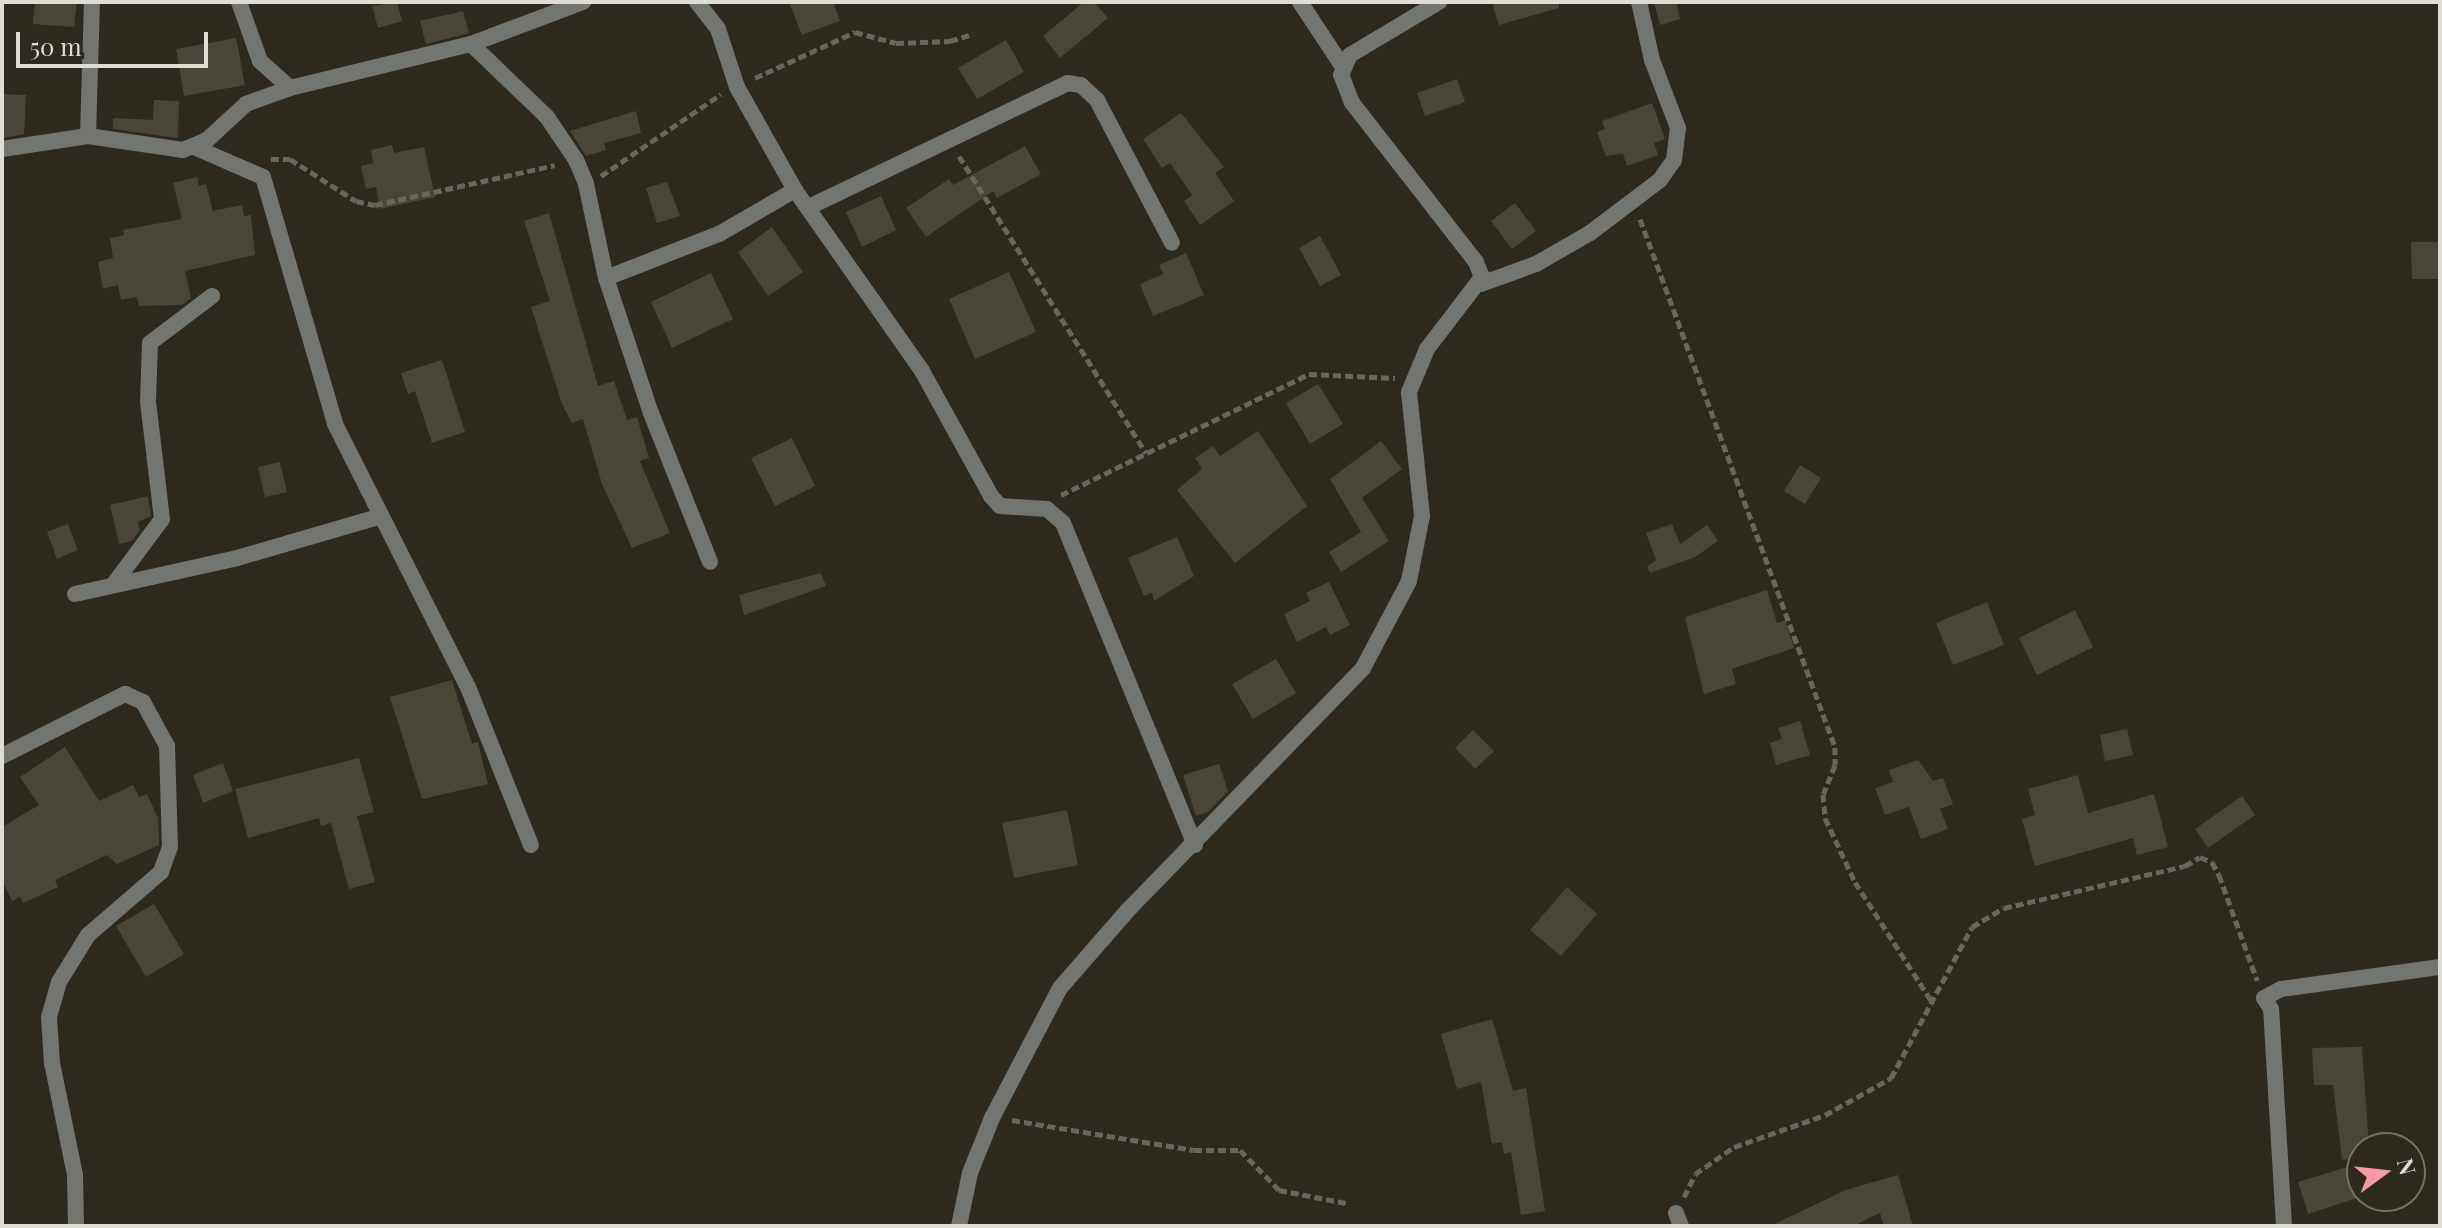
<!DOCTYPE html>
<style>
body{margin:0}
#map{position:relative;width:2442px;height:1228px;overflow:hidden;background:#2e291f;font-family:"Playfair Display",serif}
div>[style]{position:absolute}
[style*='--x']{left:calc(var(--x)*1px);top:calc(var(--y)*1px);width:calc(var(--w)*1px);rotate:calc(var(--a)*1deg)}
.building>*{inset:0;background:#494539}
.path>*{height:5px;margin-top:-2.5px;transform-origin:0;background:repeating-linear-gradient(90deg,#6a665d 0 8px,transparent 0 12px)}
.minor>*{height:16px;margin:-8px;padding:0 8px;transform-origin:8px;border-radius:8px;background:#727570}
span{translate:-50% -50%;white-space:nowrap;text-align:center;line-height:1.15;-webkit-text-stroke:7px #2e291f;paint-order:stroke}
.frame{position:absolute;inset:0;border:4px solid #e0ddd6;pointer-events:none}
.north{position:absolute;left:2346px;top:1132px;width:80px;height:80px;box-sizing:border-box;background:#2e291f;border:2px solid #757168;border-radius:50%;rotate:75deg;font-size:22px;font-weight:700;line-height:32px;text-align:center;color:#e0ddd6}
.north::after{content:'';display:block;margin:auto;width:28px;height:36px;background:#f49aa0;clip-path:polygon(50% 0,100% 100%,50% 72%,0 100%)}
.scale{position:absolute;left:16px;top:32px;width:192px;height:36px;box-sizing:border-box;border:4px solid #e0ddd6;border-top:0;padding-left:10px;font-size:24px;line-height:28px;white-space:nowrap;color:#e0ddd6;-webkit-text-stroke:6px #2e291f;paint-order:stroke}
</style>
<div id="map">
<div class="building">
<div style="clip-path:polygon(35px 2px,77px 2px,74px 27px,33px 24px)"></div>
<div style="clip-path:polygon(397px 2px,402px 21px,378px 28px,372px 6px)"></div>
<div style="clip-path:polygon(789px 2px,833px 2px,840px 21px,802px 35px)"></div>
<div style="clip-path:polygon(1084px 2px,1094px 2px,1108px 18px,1060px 58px,1043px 36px)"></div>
<div style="clip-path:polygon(1492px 2px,1559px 2px,1559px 8px,1499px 25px)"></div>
<div style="clip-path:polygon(1654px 2px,1676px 2px,1680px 19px,1660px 25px)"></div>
<div style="clip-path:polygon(463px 11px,469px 33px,426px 44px,420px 21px)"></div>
<div style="clip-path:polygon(236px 38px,245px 85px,184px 96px,176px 49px)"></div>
<div style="clip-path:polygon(1006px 40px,1024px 72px,977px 99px,958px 68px)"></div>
<div style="clip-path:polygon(1457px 79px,1465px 102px,1425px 116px,1417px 93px)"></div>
<div style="clip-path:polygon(2px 94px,26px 95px,24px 134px,2px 138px)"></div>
<div style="clip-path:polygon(154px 100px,179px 101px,178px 138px,113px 129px,113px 118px,153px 120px)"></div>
<div style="clip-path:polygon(1652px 103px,1665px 139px,1654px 143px,1658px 155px,1627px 166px,1623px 154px,1606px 156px,1597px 132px,1605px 129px,1602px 121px)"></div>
<div style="clip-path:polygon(636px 111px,641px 133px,604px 143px,606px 150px,586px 156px,570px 131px)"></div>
<div style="clip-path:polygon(1181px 113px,1224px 167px,1215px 173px,1234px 201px,1200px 225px,1184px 201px,1192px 195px,1170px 163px,1162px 168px,1143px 139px)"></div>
<div style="clip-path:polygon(392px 145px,394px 153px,424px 147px,435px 197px,380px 209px,376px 187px,366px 189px,361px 166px,373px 163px,371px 150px)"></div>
<div style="clip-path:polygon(1025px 146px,1041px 174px,997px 198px,993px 191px,926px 237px,906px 208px,949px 179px,953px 185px)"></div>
<div style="clip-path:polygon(197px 177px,199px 186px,206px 184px,213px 211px,242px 205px,244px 216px,251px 215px,255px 255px,185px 271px,191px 298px,182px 305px,139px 306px,137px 297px,121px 300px,118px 285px,103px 289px,98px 262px,113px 258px,110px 238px,124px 235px,123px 230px,182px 219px,173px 183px)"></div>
<div style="clip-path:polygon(667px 182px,680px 216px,657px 223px,646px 188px)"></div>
<div style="clip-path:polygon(881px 196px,896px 230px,862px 247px,846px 212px)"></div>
<div style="clip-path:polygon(1515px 203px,1536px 231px,1512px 249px,1491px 221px)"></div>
<div style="clip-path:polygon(549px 213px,598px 386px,614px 381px,627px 420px,637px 417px,649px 458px,640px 461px,670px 533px,632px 548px,602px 484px,583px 419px,572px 423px,562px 404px,531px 307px,550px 301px,524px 221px)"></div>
<div style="clip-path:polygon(772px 227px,803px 272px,768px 296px,738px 252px)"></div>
<div style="clip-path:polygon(1320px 236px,1341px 275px,1320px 286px,1299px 248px)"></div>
<div style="clip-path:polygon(2411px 242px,2440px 242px,2440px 279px,2412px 279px)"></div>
<div style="clip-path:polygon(1186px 253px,1204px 295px,1153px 316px,1140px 284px,1163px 274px,1159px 265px)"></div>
<div style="clip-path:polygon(1009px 272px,1036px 332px,975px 359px,949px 299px)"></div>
<div style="clip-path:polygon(711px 273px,733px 319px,672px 348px,651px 302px)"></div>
<div style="clip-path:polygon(442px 360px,465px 432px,432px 443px,415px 391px,408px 394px,401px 373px)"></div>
<div style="clip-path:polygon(1318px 384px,1343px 424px,1310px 444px,1286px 403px)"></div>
<div style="clip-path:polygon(1258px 431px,1307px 506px,1235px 563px,1177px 490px,1202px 469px,1195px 458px,1213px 446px,1220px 456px)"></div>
<div style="clip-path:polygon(792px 438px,815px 486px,775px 506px,751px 458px)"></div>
<div style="clip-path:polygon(1381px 441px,1402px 469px,1362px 498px,1389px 541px,1341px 572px,1329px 552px,1361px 532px,1330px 479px)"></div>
<div style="clip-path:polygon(280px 462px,287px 492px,265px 497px,258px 467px)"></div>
<div style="clip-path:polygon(1800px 465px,1821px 478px,1805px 504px,1784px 491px)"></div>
<div style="clip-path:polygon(148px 496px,151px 516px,138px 522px,140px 530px,132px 541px,119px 544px,110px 505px)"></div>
<div style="clip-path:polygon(68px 524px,78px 550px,57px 559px,47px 532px)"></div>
<div style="clip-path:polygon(1672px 524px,1680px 544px,1707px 525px,1718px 541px,1695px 557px,1650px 573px,1647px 567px,1656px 560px,1646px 533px)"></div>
<div style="clip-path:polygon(1177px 537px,1194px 576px,1154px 601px,1152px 593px,1144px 596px,1128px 558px)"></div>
<div style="clip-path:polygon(821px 573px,826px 586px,744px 615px,739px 595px)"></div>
<div style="clip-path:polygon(1329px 582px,1350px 625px,1330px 635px,1326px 627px,1297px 642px,1284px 614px,1310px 601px,1306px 593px)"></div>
<div style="clip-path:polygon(1767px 590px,1777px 623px,1785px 620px,1794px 648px,1732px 669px,1736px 684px,1704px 694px,1685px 617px)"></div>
<div style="clip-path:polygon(1987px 602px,2004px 645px,1953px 665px,1936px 623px)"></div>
<div style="clip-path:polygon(2075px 610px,2093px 647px,2037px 675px,2019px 638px)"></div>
<div style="clip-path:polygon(1276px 659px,1296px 693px,1253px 719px,1232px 684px)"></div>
<div style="clip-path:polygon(452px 680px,472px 744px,478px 742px,488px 784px,422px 799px,390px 697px)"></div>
<div style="clip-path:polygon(1800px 721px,1810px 755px,1776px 765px,1770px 743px,1782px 739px,1778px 728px)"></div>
<div style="clip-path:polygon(2127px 729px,2133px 755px,2105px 761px,2100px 735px)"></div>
<div style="clip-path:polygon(1473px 730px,1494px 751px,1475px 769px,1455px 748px)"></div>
<div style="clip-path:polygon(65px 747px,99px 801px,133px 785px,139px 797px,147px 794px,158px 818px,159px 845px,117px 864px,107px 855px,55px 880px,58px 887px,23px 903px,20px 897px,12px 901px,2px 880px,2px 827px,39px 805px,20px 777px)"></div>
<div style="clip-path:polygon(359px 758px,374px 812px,357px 816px,375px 882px,349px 889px,331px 823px,321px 826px,319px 818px,248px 838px,235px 789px)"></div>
<div style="clip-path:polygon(1918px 760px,1933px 781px,1943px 778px,1953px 804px,1940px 809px,1948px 829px,1921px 839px,1909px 807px,1885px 815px,1875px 788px,1893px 782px,1889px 770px)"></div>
<div style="clip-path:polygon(223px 763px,233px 791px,203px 803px,193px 775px)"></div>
<div style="clip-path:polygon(1219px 764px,1228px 791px,1208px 812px,1196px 816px,1183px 775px)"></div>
<div style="clip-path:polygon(2078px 775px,2088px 813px,2154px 794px,2168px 847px,2137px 855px,2133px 838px,2035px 866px,2022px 819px,2035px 815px,2028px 789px)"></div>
<div style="clip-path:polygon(2242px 796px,2255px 815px,2208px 848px,2195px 829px)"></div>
<div style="clip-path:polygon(1067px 810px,1078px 865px,1014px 878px,1002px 823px)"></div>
<div style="clip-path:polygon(1567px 887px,1597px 914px,1561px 956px,1530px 930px)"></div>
<div style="clip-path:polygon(154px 904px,184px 954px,146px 977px,116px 926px)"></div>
<div style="clip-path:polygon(1492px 1019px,1513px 1091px,1526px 1088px,1545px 1211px,1521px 1215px,1511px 1152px,1504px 1154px,1502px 1142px,1492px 1144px,1481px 1082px,1457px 1089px,1441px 1034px)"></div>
<div style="clip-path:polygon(2362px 1047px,2369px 1148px,2362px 1148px,2362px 1157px,2342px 1160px,2333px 1085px,2314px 1085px,2312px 1048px)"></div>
<div style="clip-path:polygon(2347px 1167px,2357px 1198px,2308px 1214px,2298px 1182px)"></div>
<div style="clip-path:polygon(1898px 1175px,1913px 1226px,1884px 1226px,1880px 1213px,1853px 1226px,1770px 1226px,1846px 1190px)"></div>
</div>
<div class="path">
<div style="--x:755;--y:78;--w:110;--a:-24.7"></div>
<div style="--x:855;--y:32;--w:42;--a:15"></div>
<div style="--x:896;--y:43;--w:54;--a:-2.1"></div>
<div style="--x:950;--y:41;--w:24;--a:-17"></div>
<div style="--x:959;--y:156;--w:351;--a:57.8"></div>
<div style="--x:271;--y:159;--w:19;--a:0"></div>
<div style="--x:290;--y:159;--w:78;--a:32.5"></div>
<div style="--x:356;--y:201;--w:19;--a:12"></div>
<div style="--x:375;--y:205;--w:184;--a:-12.5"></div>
<div style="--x:601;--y:176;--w:145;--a:-34.3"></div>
<div style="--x:1640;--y:219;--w:563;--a:69.73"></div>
<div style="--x:1835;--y:747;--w:18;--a:90"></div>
<div style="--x:1835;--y:765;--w:31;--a:112"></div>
<div style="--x:1823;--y:794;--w:24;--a:85"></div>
<div style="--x:1825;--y:818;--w:71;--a:64.9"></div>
<div style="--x:1855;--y:882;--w:143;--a:57.3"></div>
<div style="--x:1061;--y:495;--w:276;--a:-26"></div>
<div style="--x:1309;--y:374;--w:86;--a:2.7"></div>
<div style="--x:1012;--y:1120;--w:184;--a:9.4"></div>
<div style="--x:1194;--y:1150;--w:46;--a:0"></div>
<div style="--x:1240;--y:1150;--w:56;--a:45.7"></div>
<div style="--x:1279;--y:1190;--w:68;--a:11"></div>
<div style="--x:1684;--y:1197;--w:25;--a:-64"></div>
<div style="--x:1695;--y:1174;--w:47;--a:-34.7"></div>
<div style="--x:1734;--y:1147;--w:96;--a:-19.4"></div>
<div style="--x:1825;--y:1115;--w:76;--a:-29.3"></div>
<div style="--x:1891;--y:1078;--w:171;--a:-61.8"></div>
<div style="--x:1972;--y:927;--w:37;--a:-31"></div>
<div style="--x:2004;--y:908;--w:186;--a:-13.1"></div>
<div style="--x:2185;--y:866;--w:17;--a:-31"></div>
<div style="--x:2200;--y:857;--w:13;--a:23"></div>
<div style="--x:2212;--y:862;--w:15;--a:62"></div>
<div style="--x:2219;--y:875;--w:112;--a:70.1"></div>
</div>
<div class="minor">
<div style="--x:239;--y:2;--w:63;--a:70.4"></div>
<div style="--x:260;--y:61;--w:40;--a:42"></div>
<div style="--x:697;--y:2;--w:34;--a:52"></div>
<div style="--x:718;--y:29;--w:61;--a:71.9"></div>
<div style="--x:737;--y:87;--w:118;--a:60.6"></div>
<div style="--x:795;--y:190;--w:221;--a:54.9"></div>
<div style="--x:922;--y:371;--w:143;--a:61.1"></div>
<div style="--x:991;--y:496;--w:13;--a:48"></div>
<div style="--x:1000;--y:506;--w:47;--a:3.7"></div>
<div style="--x:1047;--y:509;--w:21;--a:41"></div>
<div style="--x:1063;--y:523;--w:348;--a:67.7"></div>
<div style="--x:1300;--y:2;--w:78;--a:56.5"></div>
<div style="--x:471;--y:44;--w:105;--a:43.8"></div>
<div style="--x:547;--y:117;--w:52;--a:56"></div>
<div style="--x:576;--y:160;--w:26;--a:67"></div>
<div style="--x:586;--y:184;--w:96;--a:78"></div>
<div style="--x:606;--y:278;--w:142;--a:71.6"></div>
<div style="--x:651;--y:413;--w:160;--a:68.4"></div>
<div style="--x:88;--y:136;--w:134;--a:-88.3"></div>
<div style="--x:194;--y:147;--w:75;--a:23.5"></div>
<div style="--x:263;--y:177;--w:257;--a:73.7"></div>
<div style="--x:335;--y:424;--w:295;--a:63.2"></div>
<div style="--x:468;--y:687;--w:170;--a:68.3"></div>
<div style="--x:2;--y:149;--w:87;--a:-8.6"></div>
<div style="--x:88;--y:136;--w:96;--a:8.4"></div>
<div style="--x:183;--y:150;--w:26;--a:-23"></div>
<div style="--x:207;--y:140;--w:53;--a:-42.7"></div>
<div style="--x:246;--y:104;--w:47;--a:-20"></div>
<div style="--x:290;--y:88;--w:186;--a:-13.7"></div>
<div style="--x:471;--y:44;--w:120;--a:-20.6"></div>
<div style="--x:809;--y:207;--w:287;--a:-25.6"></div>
<div style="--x:1068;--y:83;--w:13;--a:9"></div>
<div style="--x:1081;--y:85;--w:22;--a:43"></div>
<div style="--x:1097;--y:100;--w:161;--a:62.3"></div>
<div style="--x:606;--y:278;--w:121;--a:-21.3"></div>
<div style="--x:719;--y:234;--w:88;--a:-30.1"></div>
<div style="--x:1481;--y:284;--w:59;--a:-20"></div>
<div style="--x:1536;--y:264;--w:62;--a:-29.9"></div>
<div style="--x:1590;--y:233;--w:88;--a:-37.1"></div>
<div style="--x:1660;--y:180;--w:24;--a:-55"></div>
<div style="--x:1674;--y:160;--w:32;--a:-83"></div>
<div style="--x:1678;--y:128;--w:73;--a:-110.9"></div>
<div style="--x:1652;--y:60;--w:59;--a:-102.6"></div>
<div style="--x:113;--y:585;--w:82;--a:-53.4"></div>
<div style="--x:162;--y:519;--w:118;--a:-96.8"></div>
<div style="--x:148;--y:402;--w:59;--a:-88.1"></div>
<div style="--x:150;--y:343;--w:78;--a:-37.2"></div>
<div style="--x:75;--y:594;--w:166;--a:-12.5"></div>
<div style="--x:237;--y:558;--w:147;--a:-16.2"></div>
<div style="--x:2;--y:756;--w:138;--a:-26.8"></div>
<div style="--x:125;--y:694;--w:20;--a:24"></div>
<div style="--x:143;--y:702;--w:50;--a:61.4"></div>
<div style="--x:167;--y:746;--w:101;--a:88.3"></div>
<div style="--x:170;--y:847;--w:27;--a:110"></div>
<div style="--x:161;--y:872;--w:96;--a:139.2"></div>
<div style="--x:88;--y:935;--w:55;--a:121.7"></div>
<div style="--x:59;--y:982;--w:36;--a:106"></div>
<div style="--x:49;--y:1017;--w:46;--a:86.3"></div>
<div style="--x:52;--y:1063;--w:114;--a:78.4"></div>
<div style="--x:75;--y:1175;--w:51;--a:88.9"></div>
<div style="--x:1676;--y:1213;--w:14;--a:69"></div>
<div style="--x:959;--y:1226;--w:54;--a:-78.3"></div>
<div style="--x:970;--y:1173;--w:59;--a:-68.2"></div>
<div style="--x:992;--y:1118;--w:147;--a:-62.4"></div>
<div style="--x:1060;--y:988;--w:105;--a:-48.9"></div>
<div style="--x:1129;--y:909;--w:336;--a:-45.8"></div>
<div style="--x:1363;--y:668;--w:98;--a:-62.1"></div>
<div style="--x:1409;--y:581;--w:66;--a:-78.7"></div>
<div style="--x:1422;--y:516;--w:125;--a:-96"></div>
<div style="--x:1409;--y:392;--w:47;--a:-67.3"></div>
<div style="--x:1427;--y:349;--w:91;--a:-52.6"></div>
<div style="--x:1482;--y:277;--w:16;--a:-112"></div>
<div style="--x:1476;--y:262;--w:202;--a:-127.9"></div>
<div style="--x:1352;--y:103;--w:30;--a:-111"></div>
<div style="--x:1341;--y:75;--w:22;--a:-66"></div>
<div style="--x:1350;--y:55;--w:104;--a:-30.8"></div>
<div style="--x:2284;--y:1226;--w:217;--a:-93.4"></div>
<div style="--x:2271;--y:1009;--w:13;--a:-122"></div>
<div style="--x:2264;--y:998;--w:19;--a:-28"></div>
<div style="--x:2281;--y:989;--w:161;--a:-7.9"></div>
</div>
<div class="frame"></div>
<div class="north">N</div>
<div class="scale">50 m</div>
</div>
